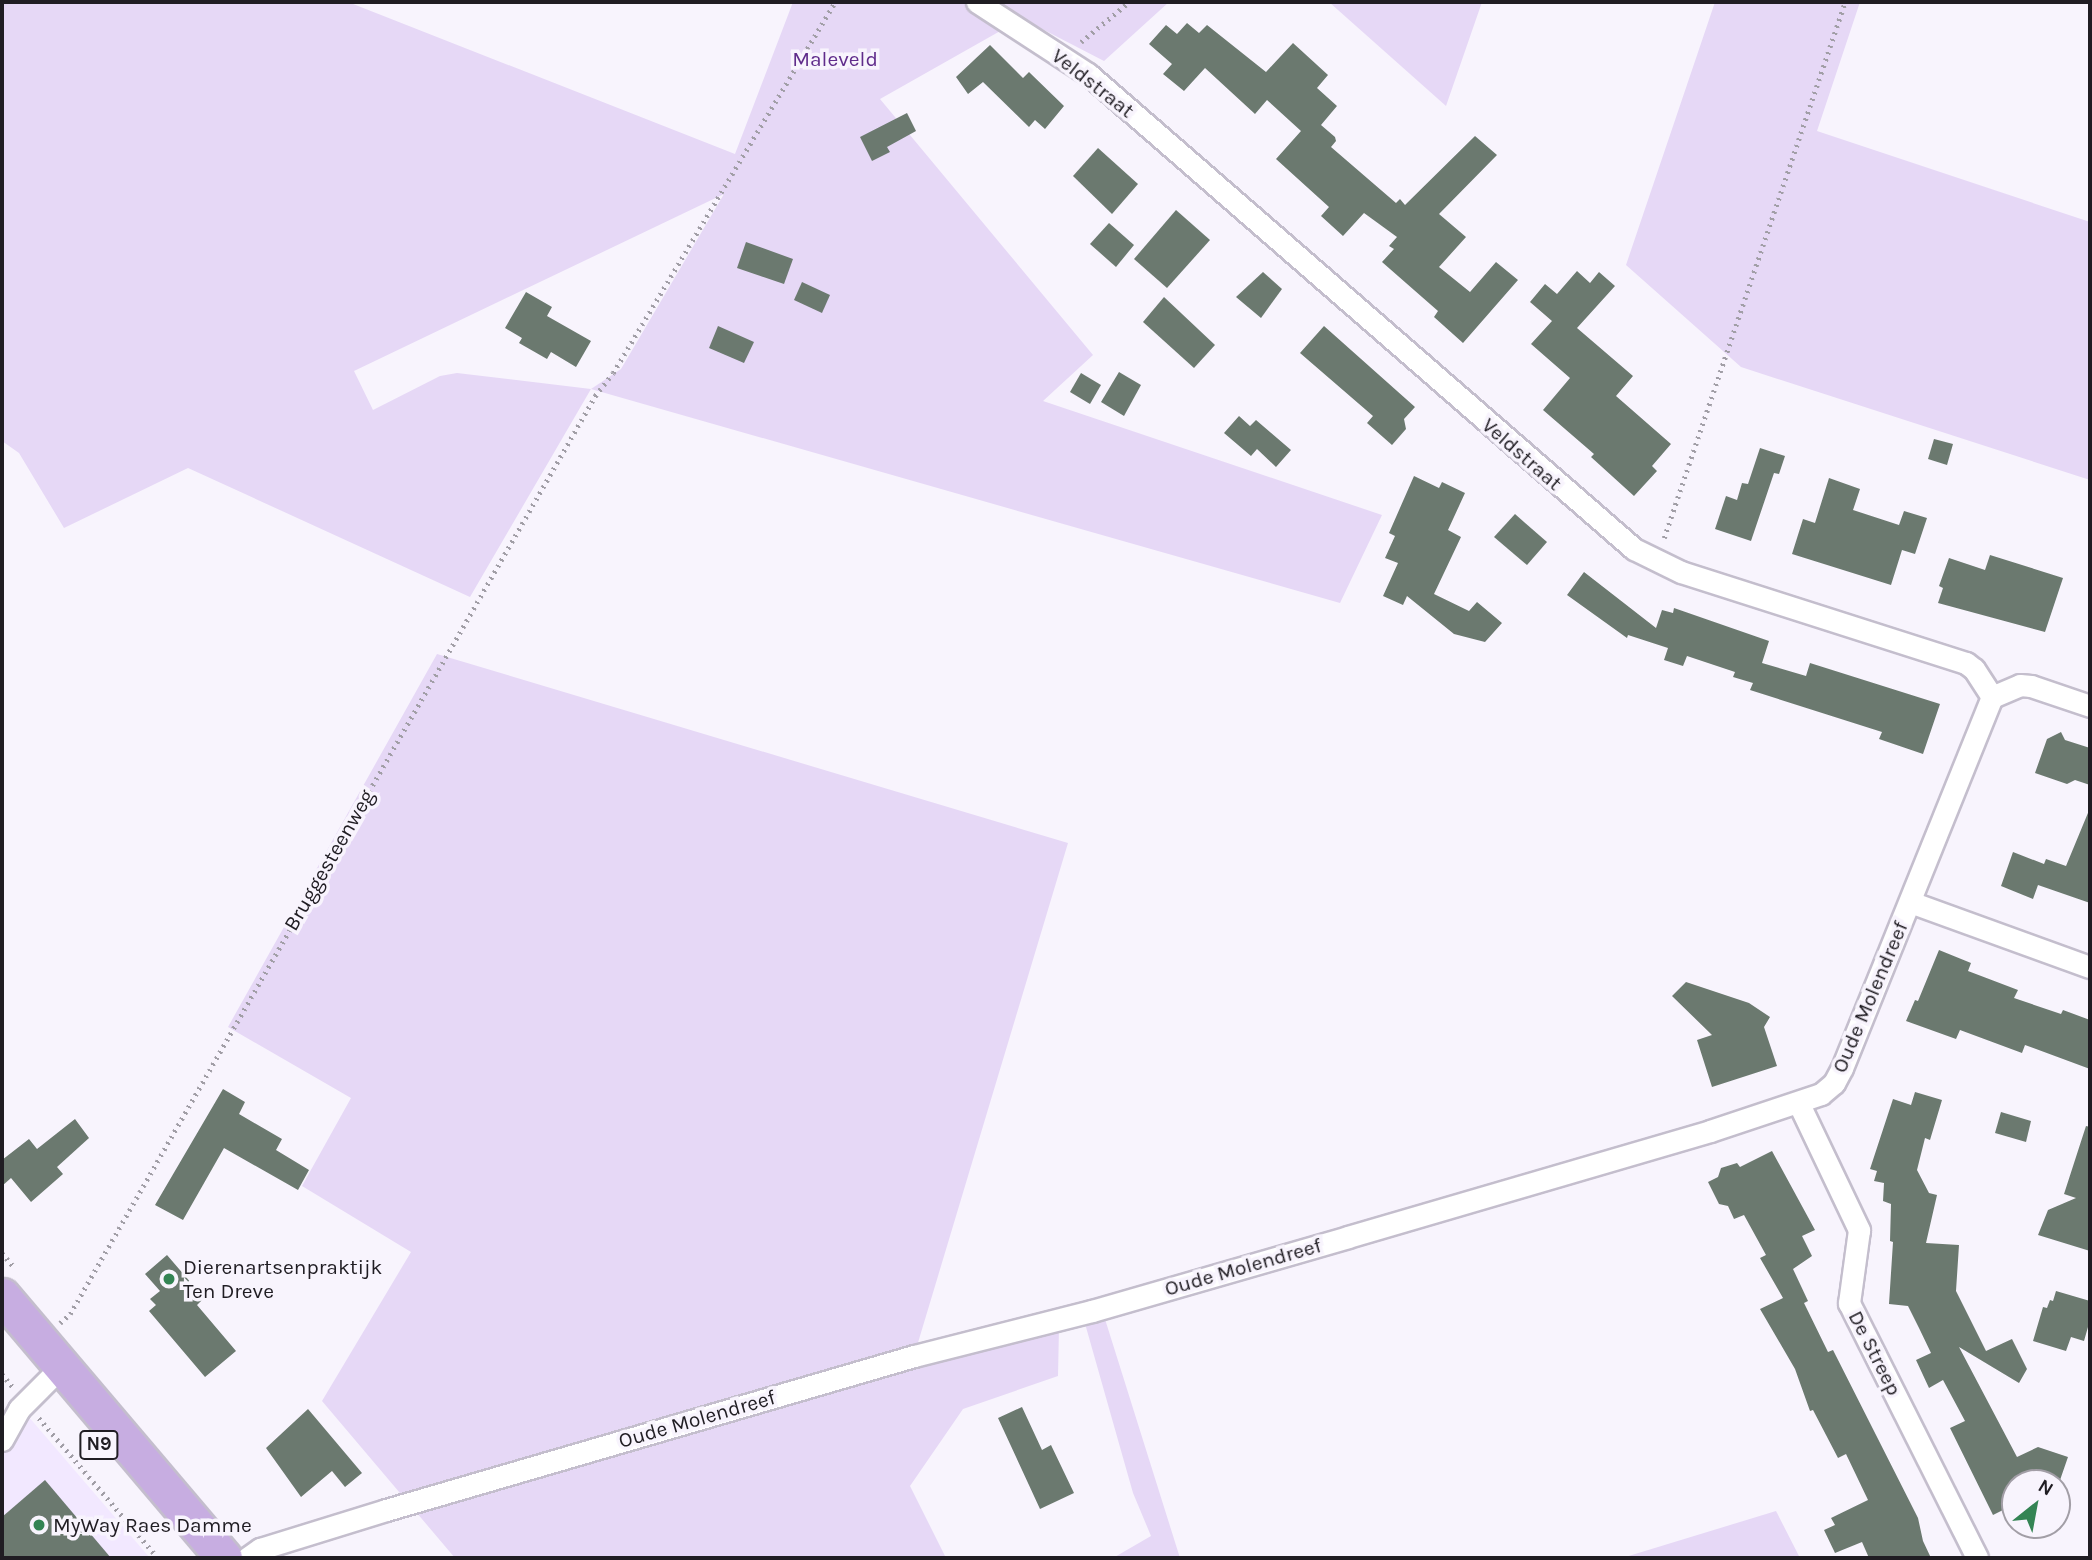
<!DOCTYPE html>
<style>
body{margin:0}
#map{position:relative;width:2092px;height:1560px;overflow:hidden;background:#f8f4fd;font-family:Karla,sans-serif}
div>[style]{position:absolute}
[style*='--x']{left:calc(var(--x)*1px);top:calc(var(--y)*1px);width:calc(var(--w)*1px);rotate:calc(var(--a)*1deg)}
.built>*{inset:0;background:#f2e8ff}
.green>*{inset:0;background:#e6d8f6}
.building>*{inset:0;background:#6b796f}
.path>*{height:4.5px;margin-top:-2.25px;transform-origin:0;background:repeating-linear-gradient(90deg,#a19ea6 0 2px,transparent 0 7px)}
.roads{filter:drop-shadow(2px 0 #c4becd) drop-shadow(-2px 0 #c4becd) drop-shadow(0 2px #c4becd) drop-shadow(0 -2px #c4becd)}
.minor>*{height:21px;margin:-10.5px;padding:0 10.5px;transform-origin:10.5px;border-radius:10.5px;background:#fff}
.primary>*{height:35px;margin:-17.5px;padding:0 17.5px;transform-origin:17.5px;border-radius:17.5px;background:#c7ade1}
.dots>*{width:19px;height:19px;translate:-50% -50%;box-sizing:border-box;border:4px solid #f8f4fd;border-radius:50%}
span{translate:-50% -50%;white-space:nowrap;text-align:center;line-height:1.15;-webkit-text-stroke:7px #f8f4fd;paint-order:stroke}
.shield-label span{padding:2px 5px;background:#f8f4fd;border:2px solid;border-radius:5px;-webkit-text-stroke-width:0}
.shield-label{font-size:19px;color:#201d23;font-weight:700}
.park-label{font-size:21px;color:#602c8b}
.street-label{font-size:21px;color:#201d23}
.poi-label{font-size:21px;color:#201d23}
.left{translate:0 -50%;text-align:left}
.frame{position:absolute;inset:0;border:4px solid #201d23;pointer-events:none}
.north{position:absolute;left:2001px;top:1469px;width:70px;height:70px;box-sizing:border-box;background:#f8f4fd;border:2px solid #a29ea6;border-radius:50%;rotate:31deg;font-size:19px;font-weight:700;line-height:28px;text-align:center;color:#201d23}
.north::after{content:'';display:block;margin:auto;width:24px;height:32px;background:#348454;clip-path:polygon(50% 0,100% 100%,50% 72%,0 100%)}
</style>
<div id="map">
<div class="built">
<div style="clip-path:polygon(28px 1416px,150px 1558px,2px 1558px,2px 1452px,15px 1428px)"></div>
</div>
<div class="green">
<div style="clip-path:polygon(evenodd,2px 2px,348px 2px,735px 154px,793px 2px,1169px 2px,1104px 61px,1013px 14px,1002px 30px,880px 99px,1093px 355px,1043px 401px,1382px 515px,1340px 603px,591px 389px,470px 597px,188px 468px,64px 528px,19px 453px,2px 441px,2px 2px,724px 194px,621px 369px,591px 389px,457px 373px,440px 376px,373px 410px,354px 371px,724px 194px)"></div>
<div style="clip-path:polygon(1329px 2px,1482px 2px,1446px 106px)"></div>
<div style="clip-path:polygon(1715px 2px,1860px 2px,1817px 131px,2090px 222px,2090px 480px,1741px 367px,1626px 265px)"></div>
<div style="clip-path:polygon(437px 654px,1068px 843px,914px 1356px,1059px 1328px,1058px 1376px,963px 1409px,910px 1486px,946px 1558px,455px 1558px,322px 1401px,411px 1252px,302px 1186px,351px 1098px,228px 1027px)"></div>
<div style="clip-path:polygon(1099px 1300px,1180px 1558px,1113px 1558px,1151px 1536px,1133px 1493px,1084px 1320px)"></div>
<div style="clip-path:polygon(1776px 1511px,1800px 1558px,1622px 1558px)"></div>
</div>
<div class="building">
<div style="clip-path:polygon(1187px 23px,1199px 33px,1207px 25px,1266px 72px,1293px 43px,1328px 75px,1317px 88px,1337px 106px,1321px 125px,1335px 137px,1336px 141px,1331px 147px,1396px 203px,1400px 199px,1405px 205px,1475px 136px,1497px 155px,1439px 214px,1466px 237px,1439px 267px,1470px 292px,1496px 262px,1518px 280px,1463px 343px,1434px 317px,1438px 311px,1382px 262px,1394px 249px,1389px 246px,1397px 237px,1364px 213px,1343px 236px,1321px 216px,1329px 207px,1276px 159px,1301px 131px,1267px 100px,1255px 114px,1205px 68px,1184px 91px,1163px 74px,1172px 64px,1149px 44px,1166px 25px,1177px 34px)"></div>
<div style="clip-path:polygon(990px 45px,1023px 78px,1029px 72px,1064px 106px,1045px 129px,1035px 120px,1029px 127px,983px 82px,968px 94px,956px 77px)"></div>
<div style="clip-path:polygon(907px 113px,916px 131px,887px 147px,890px 152px,872px 161px,860px 137px)"></div>
<div style="clip-path:polygon(1098px 148px,1138px 184px,1112px 214px,1073px 176px)"></div>
<div style="clip-path:polygon(1176px 210px,1210px 240px,1167px 288px,1134px 259px)"></div>
<div style="clip-path:polygon(1109px 223px,1134px 245px,1116px 267px,1090px 244px)"></div>
<div style="clip-path:polygon(746px 242px,793px 259px,784px 284px,737px 268px)"></div>
<div style="clip-path:polygon(1577px 271px,1590px 283px,1599px 272px,1615px 286px,1577px 328px,1633px 376px,1616px 396px,1671px 444px,1652px 466px,1657px 471px,1634px 496px,1591px 457px,1594px 454px,1543px 410px,1570px 378px,1531px 344px,1552px 321px,1530px 302px,1545px 284px,1557px 294px)"></div>
<div style="clip-path:polygon(1263px 272px,1282px 289px,1261px 318px,1236px 297px)"></div>
<div style="clip-path:polygon(802px 282px,830px 295px,822px 313px,794px 300px)"></div>
<div style="clip-path:polygon(526px 292px,552px 307px,547px 316px,591px 341px,576px 367px,551px 352px,547px 359px,519px 343px,522px 338px,505px 328px)"></div>
<div style="clip-path:polygon(1164px 297px,1215px 345px,1194px 368px,1143px 322px)"></div>
<div style="clip-path:polygon(718px 326px,754px 342px,744px 363px,709px 348px)"></div>
<div style="clip-path:polygon(1324px 326px,1415px 407px,1404px 419px,1406px 429px,1392px 445px,1367px 423px,1373px 416px,1300px 353px)"></div>
<div style="clip-path:polygon(1119px 372px,1141px 385px,1124px 416px,1101px 402px)"></div>
<div style="clip-path:polygon(1081px 373px,1101px 385px,1090px 404px,1070px 392px)"></div>
<div style="clip-path:polygon(1239px 416px,1250px 426px,1256px 420px,1291px 450px,1276px 467px,1257px 449px,1251px 456px,1224px 433px)"></div>
<div style="clip-path:polygon(1934px 439px,1953px 444px,1947px 465px,1928px 459px)"></div>
<div style="clip-path:polygon(1760px 448px,1785px 456px,1779px 474px,1774px 473px,1751px 541px,1715px 529px,1726px 496px,1737px 500px,1742px 483px,1748px 484px)"></div>
<div style="clip-path:polygon(1414px 476px,1439px 488px,1442px 482px,1465px 493px,1448px 530px,1461px 537px,1434px 594px,1469px 611px,1477px 602px,1502px 623px,1485px 642px,1454px 634px,1407px 596px,1403px 605px,1383px 596px,1398px 563px,1385px 558px,1395px 536px,1389px 533px)"></div>
<div style="clip-path:polygon(1829px 478px,1860px 489px,1853px 510px,1899px 525px,1904px 511px,1927px 518px,1915px 554px,1902px 550px,1891px 585px,1792px 554px,1803px 519px,1815px 523px)"></div>
<div style="clip-path:polygon(1515px 514px,1547px 542px,1527px 565px,1494px 537px)"></div>
<div style="clip-path:polygon(1990px 555px,2063px 578px,2045px 632px,1938px 603px,1943px 588px,1939px 586px,1949px 558px,1985px 570px)"></div>
<div style="clip-path:polygon(1584px 572px,1656px 628px,1662px 610px,1673px 613px,1674px 608px,1769px 641px,1762px 663px,1806px 676px,1810px 663px,1940px 704px,1923px 754px,1879px 739px,1882px 732px,1750px 690px,1753px 683px,1733px 677px,1735px 672px,1687px 656px,1683px 666px,1664px 660px,1668px 648px,1628px 635px,1627px 638px,1567px 595px)"></div>
<div style="clip-path:polygon(2061px 732px,2065px 740px,2090px 748px,2090px 785px,2075px 780px,2067px 784px,2035px 773px,2047px 739px)"></div>
<div style="clip-path:polygon(2090px 808px,2090px 903px,2038px 885px,2033px 899px,2001px 886px,2013px 852px,2044px 864px,2046px 859px,2066px 866px)"></div>
<div style="clip-path:polygon(1939px 950px,1971px 963px,1968px 971px,2018px 990px,2014px 998px,2061px 1014px,2063px 1010px,2090px 1020px,2090px 1069px,2025px 1045px,2022px 1053px,1960px 1030px,1956px 1039px,1906px 1021px,1915px 1000px,1918px 1001px)"></div>
<div style="clip-path:polygon(1686px 982px,1749px 1003px,1770px 1017px,1764px 1027px,1777px 1066px,1712px 1087px,1697px 1040px,1712px 1035px,1672px 996px)"></div>
<div style="clip-path:polygon(223px 1089px,245px 1102px,239px 1114px,282px 1139px,276px 1150px,309px 1170px,298px 1190px,224px 1148px,183px 1220px,155px 1205px)"></div>
<div style="clip-path:polygon(1915px 1092px,1942px 1100px,1930px 1140px,1925px 1138px,1917px 1170px,1929px 1193px,1937px 1195px,1926px 1243px,1959px 1245px,1956px 1291px,1986px 1351px,2012px 1339px,2027px 1369px,2019px 1383px,1959px 1347px,2017px 1457px,2038px 1447px,2068px 1457px,2059px 1483px,2015px 1483px,2015px 1504px,1993px 1515px,1950px 1428px,1965px 1421px,1943px 1380px,1929px 1388px,1916px 1360px,1931px 1353px,1919px 1328px,1908px 1306px,1889px 1304px,1893px 1242px,1890px 1241px,1891px 1204px,1883px 1201px,1884px 1183px,1874px 1181px,1877px 1171px,1870px 1169px,1893px 1099px,1911px 1105px)"></div>
<div style="clip-path:polygon(2001px 1112px,2031px 1121px,2026px 1142px,1995px 1133px)"></div>
<div style="clip-path:polygon(75px 1119px,89px 1138px,57px 1167px,63px 1174px,31px 1202px,11px 1178px,2px 1186px,2px 1160px,29px 1139px,37px 1149px)"></div>
<div style="clip-path:polygon(2086px 1126px,2090px 1127px,2090px 1251px,2038px 1235px,2048px 1210px,2076px 1198px,2064px 1194px)"></div>
<div style="clip-path:polygon(1772px 1151px,1815px 1230px,1802px 1236px,1812px 1256px,1793px 1269px,1808px 1301px,1804px 1303px,1828px 1352px,1833px 1350px,1918px 1518px,1923px 1541px,1931px 1558px,1869px 1558px,1862px 1542px,1835px 1553px,1824px 1530px,1835px 1525px,1831px 1518px,1868px 1500px,1846px 1454px,1838px 1458px,1813px 1410px,1810px 1411px,1795px 1369px,1760px 1309px,1783px 1298px,1760px 1258px,1766px 1255px,1744px 1215px,1734px 1219px,1728px 1206px,1719px 1204px,1708px 1182px,1718px 1177px,1721px 1168px,1737px 1163px,1740px 1167px)"></div>
<div style="clip-path:polygon(167px 1255px,204px 1298px,197px 1305px,236px 1351px,205px 1377px,149px 1311px,156px 1305px,150px 1299px,160px 1291px,145px 1274px)"></div>
<div style="clip-path:polygon(2056px 1291px,2090px 1301px,2090px 1320px,2084px 1341px,2071px 1337px,2066px 1351px,2033px 1341px,2043px 1307px,2047px 1308px,2050px 1300px,2053px 1301px)"></div>
<div style="clip-path:polygon(1022px 1407px,1042px 1450px,1051px 1445px,1074px 1493px,1040px 1509px,998px 1418px)"></div>
<div style="clip-path:polygon(308px 1409px,362px 1473px,345px 1487px,332px 1471px,301px 1497px,266px 1448px)"></div>
<div style="clip-path:polygon(45px 1480px,111px 1558px,2px 1558px,2px 1517px)"></div>
</div>
<div class="path">
<div style="--x:1081;--y:42;--w:62;--a:-39.8"></div>
<div style="--x:1664;--y:538;--w:566;--a:-71.34"></div>
<div style="--x:2;--y:1253;--w:20;--a:49"></div>
<div style="--x:60;--y:1323;--w:13;--a:-42"></div>
<div style="--x:70;--y:1314;--w:1058;--a:-60.23"></div>
<div style="--x:595;--y:396;--w:29;--a:-52"></div>
<div style="--x:613;--y:373;--w:432;--a:-59.1"></div>
<div style="--x:2;--y:1374;--w:17;--a:50"></div>
<div style="--x:39;--y:1418;--w:184;--a:49.6"></div>
</div>
<div class="roads">
<div class="minor">
<div style="--x:977;--y:2;--w:132;--a:33"></div>
<div style="--x:1088;--y:74;--w:724;--a:41.02"></div>
<div style="--x:1634;--y:549;--w:52;--a:26.1"></div>
<div style="--x:1681;--y:572;--w:299;--a:17.7"></div>
<div style="--x:1966;--y:663;--w:10;--a:37"></div>
<div style="--x:1974;--y:669;--w:33;--a:57"></div>
<div style="--x:1992;--y:697;--w:30;--a:-23"></div>
<div style="--x:2020;--y:685;--w:11;--a:5"></div>
<div style="--x:2031;--y:686;--w:62;--a:18.7"></div>
<div style="--x:1910;--y:902;--w:191;--a:19.9"></div>
<div style="--x:1799;--y:1104;--w:140;--a:64.5"></div>
<div style="--x:1859;--y:1230;--w:74;--a:97.8"></div>
<div style="--x:1849;--y:1303;--w:285;--a:63.3"></div>
<div style="--x:2;--y:1440;--w:35;--a:-61"></div>
<div style="--x:19;--y:1409;--w:59;--a:-45"></div>
<div style="--x:247;--y:1558;--w:16;--a:-35"></div>
<div style="--x:260;--y:1549;--w:132;--a:-17.2"></div>
<div style="--x:386;--y:1510;--w:550;--a:-16.26"></div>
<div style="--x:914;--y:1356;--w:184;--a:-14.2"></div>
<div style="--x:1092;--y:1311;--w:266;--a:-16.1"></div>
<div style="--x:1348;--y:1237;--w:377;--a:-16.3"></div>
<div style="--x:1710;--y:1131;--w:117;--a:-18.4"></div>
<div style="--x:1821;--y:1094;--w:17;--a:-40"></div>
<div style="--x:1834;--y:1083;--w:17;--a:-62"></div>
<div style="--x:1842;--y:1068;--w:400;--a:-68"></div>
</div>
<div class="primary">
<div style="--x:2;--y:1296;--w:343;--a:49.7"></div>
</div>
</div>
<div class="dots">
<div style="left:169px;top:1279px;background:#348454"></div>
<div style="left:39px;top:1525px;background:#348454"></div>
</div>
<div class="shield-label">
<span style="left:99px;top:1445px">N9</span>
</div>
<div class="park-label">
<span style="left:835px;top:59px">Maleveld</span>
</div>
<div class="street-label">
<span style="left:1093px;top:83px;rotate:38deg">Veldstraat</span>
<span style="left:1522px;top:454px;rotate:41deg">Veldstraat</span>
<span style="left:329px;top:860px;rotate:-60deg">Bruggesteenweg</span>
<span style="left:1870px;top:997px;rotate:-67deg">Oude Molendreef</span>
<span style="left:1243px;top:1267px;rotate:-16deg">Oude Molendreef</span>
<span style="left:1875px;top:1353px;rotate:63deg">De Streep</span>
<span style="left:697px;top:1419px;rotate:-16deg">Oude Molendreef</span>
</div>
<div class="poi-label">
<span class="left" style="left:183px;top:1279px">Dierenartsenpraktijk<br>Ten Dreve</span>
<span class="left" style="left:53px;top:1525px">MyWay Raes Damme</span>
</div>
<div class="frame"></div>
<div class="north">N</div>
</div>
